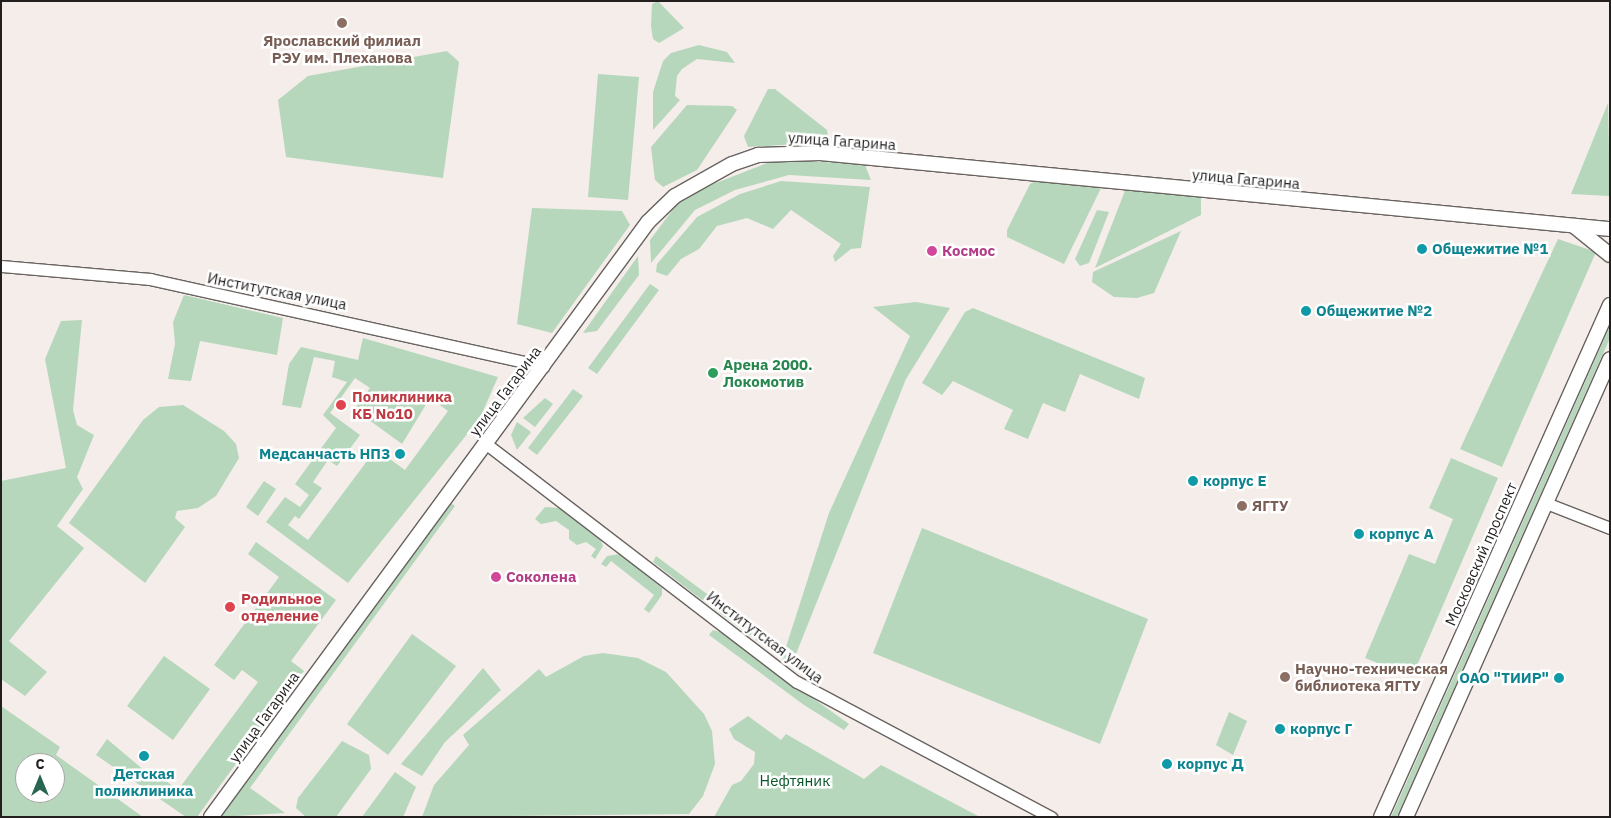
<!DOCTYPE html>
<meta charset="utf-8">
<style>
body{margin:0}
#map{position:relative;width:1611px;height:818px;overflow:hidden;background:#f4ede9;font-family:"IBM Plex Sans",sans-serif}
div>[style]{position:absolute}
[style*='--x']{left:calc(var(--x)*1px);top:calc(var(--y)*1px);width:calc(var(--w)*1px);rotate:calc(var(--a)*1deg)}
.green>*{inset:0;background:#b6d7bc}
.roads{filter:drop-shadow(1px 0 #69635f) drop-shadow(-1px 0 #69635f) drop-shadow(0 1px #69635f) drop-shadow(0 -1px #69635f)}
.minor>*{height:11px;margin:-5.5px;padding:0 5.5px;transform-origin:5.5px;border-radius:5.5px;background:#fff}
.major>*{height:14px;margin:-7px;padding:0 7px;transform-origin:7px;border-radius:7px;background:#fff}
.dots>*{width:14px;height:14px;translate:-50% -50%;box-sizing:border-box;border:2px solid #fff;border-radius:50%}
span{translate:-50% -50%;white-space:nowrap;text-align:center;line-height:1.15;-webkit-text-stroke:5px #fff;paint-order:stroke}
.education-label{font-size:15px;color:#785e54;font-weight:700}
.left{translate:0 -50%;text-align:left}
.street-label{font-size:15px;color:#221f1e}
.culture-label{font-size:15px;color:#0d838f;font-weight:700}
.right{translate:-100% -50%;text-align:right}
.hotel-label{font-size:15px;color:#b23c85;font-weight:700}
.leisure-label{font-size:15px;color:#27864d;font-weight:700}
.health-label{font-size:15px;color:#be3a42;font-weight:700}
.park-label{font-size:15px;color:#075427}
.frame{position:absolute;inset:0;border:2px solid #221f1e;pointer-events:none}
.north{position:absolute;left:15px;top:753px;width:50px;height:50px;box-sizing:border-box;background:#fff;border:1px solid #a7a5a5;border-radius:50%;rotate:0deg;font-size:14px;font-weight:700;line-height:20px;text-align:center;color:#221f1e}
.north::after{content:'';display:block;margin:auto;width:18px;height:22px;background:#296651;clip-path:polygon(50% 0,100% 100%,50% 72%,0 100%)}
</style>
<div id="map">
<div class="green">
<div style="clip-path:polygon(658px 1px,684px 28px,659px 43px,653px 39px,651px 26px,652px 4px)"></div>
<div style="clip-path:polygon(699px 45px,727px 52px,735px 63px,697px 59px,682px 69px,677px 76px,675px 96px,680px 100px,653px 130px,653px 92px,663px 61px,671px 53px)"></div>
<div style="clip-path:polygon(447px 51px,459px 62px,443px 178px,286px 157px,278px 100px,308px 76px)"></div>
<div style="clip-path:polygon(598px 74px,639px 77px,628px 200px,588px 197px)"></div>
<div style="clip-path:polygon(768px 89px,775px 89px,827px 130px,829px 142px,748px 147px,744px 136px)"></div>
<div style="clip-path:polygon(1608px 103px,1610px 196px,1571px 194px)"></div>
<div style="clip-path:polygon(687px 105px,732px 106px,737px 110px,697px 170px,663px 187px,655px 180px,651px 147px)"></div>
<div style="clip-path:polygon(810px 161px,865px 165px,871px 180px,789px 175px,735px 190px,695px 210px,651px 263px,650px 240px,677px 204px,693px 192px,767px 163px)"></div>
<div style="clip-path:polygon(1039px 179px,1102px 186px,1064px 264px,1007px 237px,1007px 230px,1030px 184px)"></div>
<div style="clip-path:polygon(781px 181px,870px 187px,861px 248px,851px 249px,835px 262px,833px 256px,841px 244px,791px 210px,773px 229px,747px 218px,717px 226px,699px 249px,681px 259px,667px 276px,656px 272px,657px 264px,697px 217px,740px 194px)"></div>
<div style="clip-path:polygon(1126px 188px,1201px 194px,1201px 215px,1095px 268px)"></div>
<div style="clip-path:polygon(532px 208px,622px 211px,630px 225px,552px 333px,517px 324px)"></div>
<div style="clip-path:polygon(1097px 210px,1109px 212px,1089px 263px,1080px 266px,1075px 259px)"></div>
<div style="clip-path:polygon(1181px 231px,1154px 293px,1137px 298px,1114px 297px,1092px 282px,1093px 272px)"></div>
<div style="clip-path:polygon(1558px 239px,1596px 252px,1502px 467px,1460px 449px)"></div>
<div style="clip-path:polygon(638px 256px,639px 275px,597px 331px,583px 333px)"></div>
<div style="clip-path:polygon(650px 284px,659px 290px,597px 374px,588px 368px)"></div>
<div style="clip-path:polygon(184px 295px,283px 318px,277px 355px,200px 341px,191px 381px,168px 379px,175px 344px,173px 322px)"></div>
<div style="clip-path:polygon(916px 302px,950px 308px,906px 379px,796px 654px,786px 647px,829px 513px,910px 336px,873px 307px)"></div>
<div style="clip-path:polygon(973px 308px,1145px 378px,1139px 399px,1080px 374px,1065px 412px,1043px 403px,1028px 439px,1004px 429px,1013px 410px,953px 381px,942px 395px,922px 383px,965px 312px)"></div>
<div style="clip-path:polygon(82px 320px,73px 410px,77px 425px,94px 435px,77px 477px,83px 489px,57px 526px,84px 548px,9px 641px,47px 672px,25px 696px,1px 679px,1px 481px,66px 468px,45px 359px,61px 321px)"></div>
<div style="clip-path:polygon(1610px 326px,1610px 338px,1397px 817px,1391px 817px)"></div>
<div style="clip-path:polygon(evenodd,363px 338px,498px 377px,480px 418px,348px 583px,266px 522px,285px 497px,300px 507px,309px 495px,295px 484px,336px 428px,323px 415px,347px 382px,332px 377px,335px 361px,314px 357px,301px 408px,282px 405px,289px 364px,301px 347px,358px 360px,363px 338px,355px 378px,370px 388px,354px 409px,402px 444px,430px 398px,448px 411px,405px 470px,376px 449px,308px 540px,288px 525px,295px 516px,299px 519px,322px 488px,313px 482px,328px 460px,337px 466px,360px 435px,330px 413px,355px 378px)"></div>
<div style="clip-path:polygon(573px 389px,583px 396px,537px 455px,528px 448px)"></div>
<div style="clip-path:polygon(545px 398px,553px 404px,535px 427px,523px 418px)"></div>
<div style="clip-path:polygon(183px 405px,224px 431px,236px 444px,239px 458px,216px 496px,198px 508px,177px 511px,175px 518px,185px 527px,145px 583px,69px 523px,143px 420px,159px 407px)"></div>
<div style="clip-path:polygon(517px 422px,531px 432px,517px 450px,511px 435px)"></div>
<div style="clip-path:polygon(1451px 458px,1498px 478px,1412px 677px,1365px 658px,1409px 554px,1435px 564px,1453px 519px,1429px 508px)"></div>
<div style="clip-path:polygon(264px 481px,276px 489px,258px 516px,246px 507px)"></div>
<div style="clip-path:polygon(448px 501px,455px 506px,250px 788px,285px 813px,220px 817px)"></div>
<div style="clip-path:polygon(545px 507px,560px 508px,600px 539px,603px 546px,595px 559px,591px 556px,596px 549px,586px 542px,577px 545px,569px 539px,569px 530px,556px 521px,541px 524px,535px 519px)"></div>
<div style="clip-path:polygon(922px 528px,1148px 619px,1100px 744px,873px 653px)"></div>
<div style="clip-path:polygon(256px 542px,336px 600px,291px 661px,304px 671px,197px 817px,186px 817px,96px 755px,107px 739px,158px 782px,162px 778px,178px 790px,258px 682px,242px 670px,234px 680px,214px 665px,279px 577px,248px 554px)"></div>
<div style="clip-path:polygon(620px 554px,662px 588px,662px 595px,649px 613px,644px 609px,654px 595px,611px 561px,606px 567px,601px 564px,607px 556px)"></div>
<div style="clip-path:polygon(656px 556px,711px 597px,706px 603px,653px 562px)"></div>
<div style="clip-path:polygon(717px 603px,769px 642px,760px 643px,714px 609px)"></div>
<div style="clip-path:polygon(713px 630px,720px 632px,849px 724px,844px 730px,804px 705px,709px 635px)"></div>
<div style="clip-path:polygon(412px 634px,456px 666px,388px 755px,347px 724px)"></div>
<div style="clip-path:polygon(603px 653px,638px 658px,666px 672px,704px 714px,712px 731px,715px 764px,703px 796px,689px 814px,422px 817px,434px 785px,469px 745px,463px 735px,539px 669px,546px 677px,584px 656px)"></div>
<div style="clip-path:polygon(783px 653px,795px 663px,796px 669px,780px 658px)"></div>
<div style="clip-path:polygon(164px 656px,210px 689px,173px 740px,127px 706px)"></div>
<div style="clip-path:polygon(483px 668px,501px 690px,445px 742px,422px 776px,401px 764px)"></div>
<div style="clip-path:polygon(evenodd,1px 706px,60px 747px,56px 755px,143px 817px,1px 817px,1px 706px,25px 763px,55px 763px,55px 793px,25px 793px,25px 763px)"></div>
<div style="clip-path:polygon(1229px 712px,1247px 721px,1233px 755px,1216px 745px)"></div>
<div style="clip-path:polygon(748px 716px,781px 740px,786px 734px,864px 779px,881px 765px,980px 817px,714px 817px,732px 785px,741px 781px,754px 764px,755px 752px,734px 739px,729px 729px)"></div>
<div style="clip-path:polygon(342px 741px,369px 755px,371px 769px,336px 817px,306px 817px,296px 808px,298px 798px)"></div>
<div style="clip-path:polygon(395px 772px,416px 787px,403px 817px,362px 817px)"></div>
</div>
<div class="roads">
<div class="minor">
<div style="--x:1;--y:266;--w:150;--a:5"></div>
<div style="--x:150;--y:279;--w:403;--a:12.5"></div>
<div style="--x:485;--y:443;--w:393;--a:37.5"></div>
<div style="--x:797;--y:682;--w:288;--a:28"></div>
<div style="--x:1546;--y:503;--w:69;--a:21.3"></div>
</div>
<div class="major">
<div style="--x:1574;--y:226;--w:46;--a:38.9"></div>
<div style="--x:211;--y:817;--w:738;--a:-53.7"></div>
<div style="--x:648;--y:222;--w:37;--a:-44"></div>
<div style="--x:675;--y:196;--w:65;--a:-29.3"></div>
<div style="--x:732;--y:164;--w:28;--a:-19"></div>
<div style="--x:758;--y:155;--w:62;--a:-1.8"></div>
<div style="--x:820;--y:153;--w:794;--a:5.5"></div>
<div style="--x:1381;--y:817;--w:561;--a:-65.9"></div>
<div style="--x:1406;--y:817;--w:501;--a:-65.99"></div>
</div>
</div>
<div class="dots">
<div style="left:342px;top:23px;background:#8d6e63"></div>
<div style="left:1422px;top:249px;background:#0f9aa8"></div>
<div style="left:932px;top:251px;background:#d1479c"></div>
<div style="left:1306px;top:311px;background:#0f9aa8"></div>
<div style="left:713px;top:373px;background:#2e9e5b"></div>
<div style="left:341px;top:405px;background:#e0444e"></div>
<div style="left:400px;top:454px;background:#0f9aa8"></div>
<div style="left:1193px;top:481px;background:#0f9aa8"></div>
<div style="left:1242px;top:506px;background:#8d6e63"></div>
<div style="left:1359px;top:534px;background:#0f9aa8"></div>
<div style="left:496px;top:577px;background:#d1479c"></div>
<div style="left:230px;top:607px;background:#e0444e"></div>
<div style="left:1285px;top:677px;background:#8d6e63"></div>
<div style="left:1559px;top:678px;background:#0f9aa8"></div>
<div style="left:1280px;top:729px;background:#0f9aa8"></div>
<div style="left:144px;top:756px;background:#0f9aa8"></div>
<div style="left:1167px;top:764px;background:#0f9aa8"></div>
</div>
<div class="education-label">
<span style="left:342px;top:49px">Ярославский филиал<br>РЭУ им. Плеханова</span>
<span class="left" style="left:1252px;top:506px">ЯГТУ</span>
<span class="left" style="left:1295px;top:677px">Научно-техническая<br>библиотека ЯГТУ</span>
</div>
<div class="street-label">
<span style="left:842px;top:141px;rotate:4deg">улица Гагарина</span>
<span style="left:1246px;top:179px;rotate:5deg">улица Гагарина</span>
<span style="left:277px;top:291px;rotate:11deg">Институтская улица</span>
<span style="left:505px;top:391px;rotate:-53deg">улица Гагарина</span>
<span style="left:1481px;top:554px;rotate:-66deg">Московский проспект</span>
<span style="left:765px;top:637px;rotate:37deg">Институтская улица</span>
<span style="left:264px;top:717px;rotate:-54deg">улица Гагарина</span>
</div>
<div class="culture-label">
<span class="left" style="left:1432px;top:249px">Общежитие №1</span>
<span class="left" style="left:1316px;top:311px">Общежитие №2</span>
<span class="right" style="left:390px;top:454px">Медсанчасть НПЗ</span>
<span class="left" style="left:1203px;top:481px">корпус Е</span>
<span class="left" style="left:1369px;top:534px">корпус А</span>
<span class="right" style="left:1549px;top:678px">ОАО "ТИИР"</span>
<span class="left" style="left:1290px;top:729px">корпус Г</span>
<span class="left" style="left:1177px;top:764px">корпус Д</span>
<span style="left:144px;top:782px">Детская<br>поликлиника</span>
</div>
<div class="hotel-label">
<span class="left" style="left:942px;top:251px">Космос</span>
<span class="left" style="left:506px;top:577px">Соколена</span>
</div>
<div class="leisure-label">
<span class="left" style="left:723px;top:373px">Арена 2000.<br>Локомотив</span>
</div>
<div class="health-label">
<span class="left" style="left:352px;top:405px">Поликлиника<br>КБ No10</span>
<span class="left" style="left:241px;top:607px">Родильное<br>отделение</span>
</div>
<div class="park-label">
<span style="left:795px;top:781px">Нефтяник</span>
</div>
<div class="frame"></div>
<div class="north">С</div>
</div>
